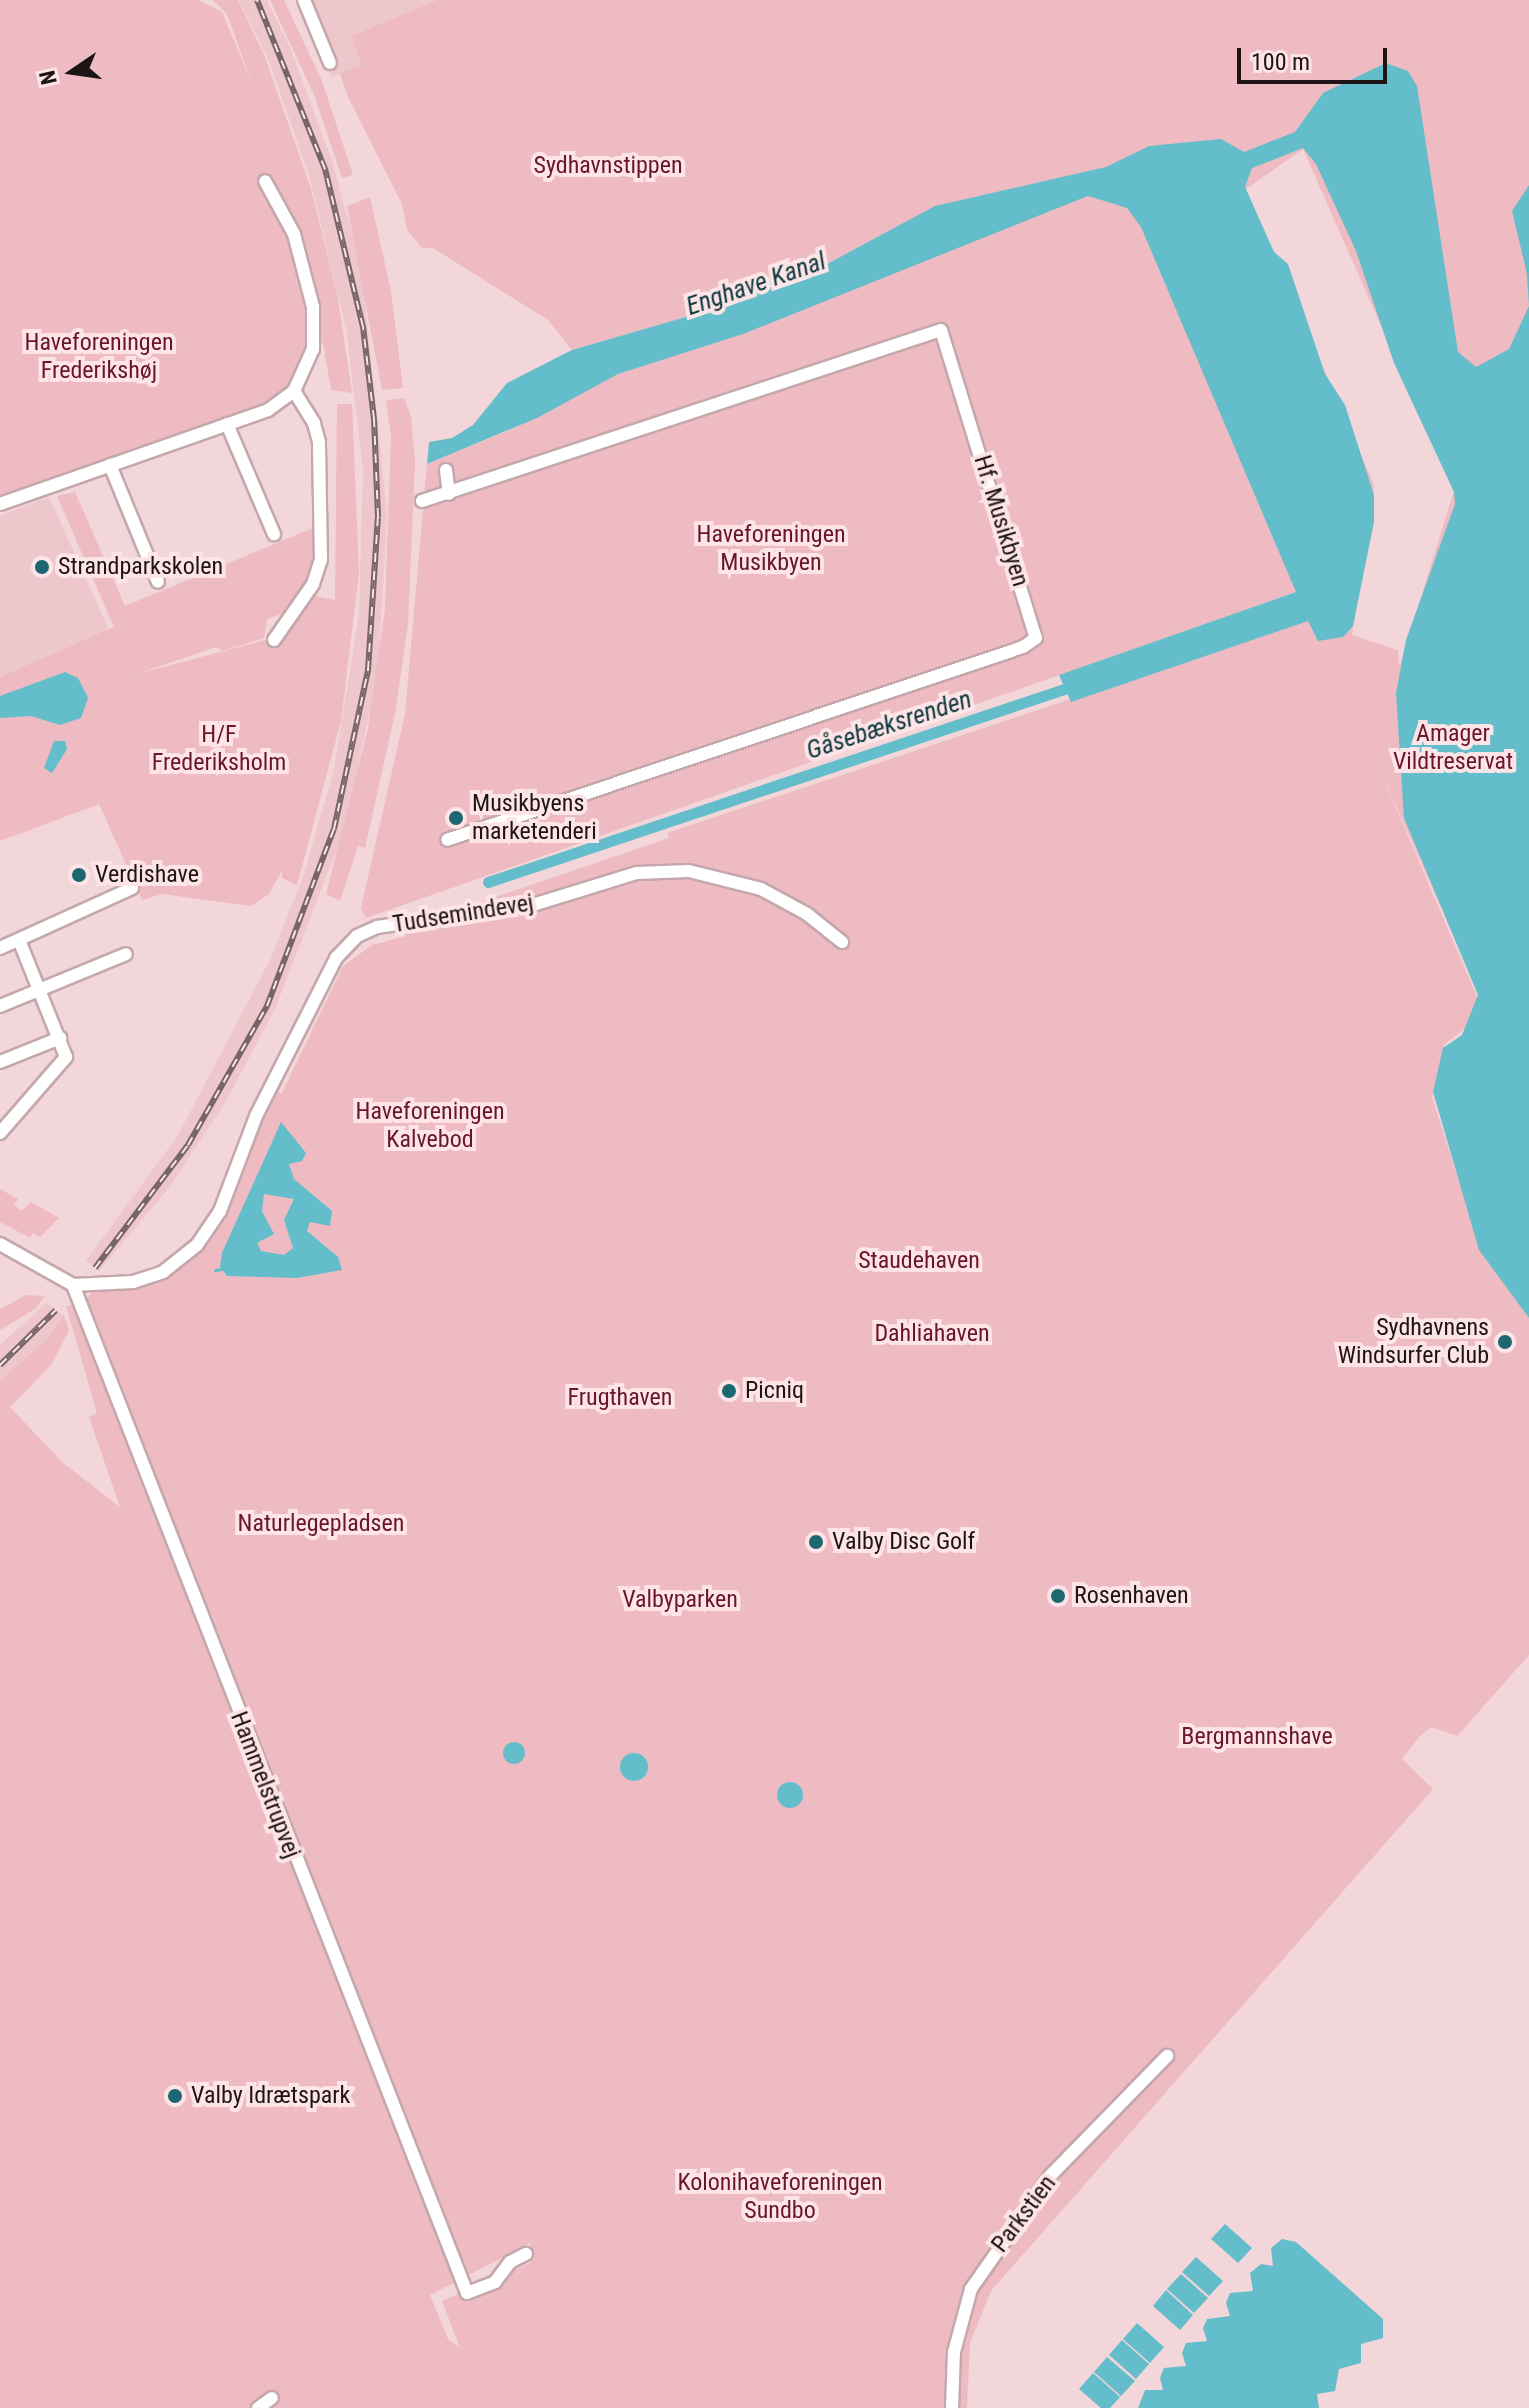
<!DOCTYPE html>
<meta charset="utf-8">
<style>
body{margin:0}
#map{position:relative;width:1529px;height:2408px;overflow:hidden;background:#f3d6d9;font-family:"Roboto Condensed",sans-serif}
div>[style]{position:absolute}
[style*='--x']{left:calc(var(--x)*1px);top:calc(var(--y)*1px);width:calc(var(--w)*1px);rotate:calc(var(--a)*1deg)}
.built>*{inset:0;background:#edc7cc}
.green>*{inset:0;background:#edbbc1}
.water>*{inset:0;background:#64bdca}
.round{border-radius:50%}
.stream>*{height:3px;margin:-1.5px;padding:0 1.5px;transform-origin:1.5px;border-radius:1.5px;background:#64bdca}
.canal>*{height:11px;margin:-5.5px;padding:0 5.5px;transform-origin:5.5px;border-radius:5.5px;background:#64bdca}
.roads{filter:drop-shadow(2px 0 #c4a8ab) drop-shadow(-2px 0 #c4a8ab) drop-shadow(0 2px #c4a8ab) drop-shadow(0 -2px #c4a8ab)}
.minor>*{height:12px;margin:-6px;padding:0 6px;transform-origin:6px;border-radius:6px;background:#fff}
.rail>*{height:6px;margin-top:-3px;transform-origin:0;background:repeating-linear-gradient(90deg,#fde5e7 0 9px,#776567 0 18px);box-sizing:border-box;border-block:2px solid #776567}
.dots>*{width:22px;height:22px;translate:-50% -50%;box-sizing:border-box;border:4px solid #fde5e7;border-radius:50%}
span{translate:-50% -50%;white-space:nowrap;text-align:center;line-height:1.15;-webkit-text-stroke:8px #fde5e7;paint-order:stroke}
.park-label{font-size:24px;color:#69152b}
.street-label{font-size:24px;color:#1d1415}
.poi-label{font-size:24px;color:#1d1415}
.left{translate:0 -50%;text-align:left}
.right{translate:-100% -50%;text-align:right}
.water-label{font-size:26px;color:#0f3a3f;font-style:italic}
.north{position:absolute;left:32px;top:32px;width:80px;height:80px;-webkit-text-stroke:6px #fde5e7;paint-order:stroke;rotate:257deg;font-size:22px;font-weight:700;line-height:32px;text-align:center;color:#1d1415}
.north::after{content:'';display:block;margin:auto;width:28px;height:36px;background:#1d1415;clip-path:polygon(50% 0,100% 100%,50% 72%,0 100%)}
.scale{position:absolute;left:1237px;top:48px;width:150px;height:36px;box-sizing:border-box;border:4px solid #1d1415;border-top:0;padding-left:10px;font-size:24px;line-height:28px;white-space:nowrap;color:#1d1415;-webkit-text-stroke:6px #fde5e7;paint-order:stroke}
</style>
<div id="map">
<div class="built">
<div style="clip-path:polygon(239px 0,267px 0,291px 50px,333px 164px,362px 272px,387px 514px,378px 673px,344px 831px,275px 1009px,225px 1103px,168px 1189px,99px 1271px,86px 1260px,177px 1137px,271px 958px,304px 874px,334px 770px,359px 614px,363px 469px,346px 328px,309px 175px,268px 59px)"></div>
<div style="clip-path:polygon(296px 0,437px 0,351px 36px,362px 65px,331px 77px)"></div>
<div style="clip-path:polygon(49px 497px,109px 630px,0 677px,0 516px)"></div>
<div style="clip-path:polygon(47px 1302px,64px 1316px,49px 1337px,0 1381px,0 1345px)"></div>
</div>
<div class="green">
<div style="clip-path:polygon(0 0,198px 0,222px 12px,252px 84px,227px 14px,213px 0,238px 0,265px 57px,311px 189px,337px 293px,352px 393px,331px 390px,323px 342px,282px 400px,0 495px)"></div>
<div style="clip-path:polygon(270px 0,284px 0,298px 30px,322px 81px,353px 175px,342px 178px,315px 97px)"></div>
<div style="clip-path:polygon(evenodd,437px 0,1529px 0,1529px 1305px,1434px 1091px,1432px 1097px,1480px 1248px,1529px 1316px,1529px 1655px,1457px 1736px,1431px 1727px,1419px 1737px,1402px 1759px,1433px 1789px,991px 2291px,970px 2343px,967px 2408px,0 2408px,0 1381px,49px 1337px,64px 1316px,69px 1330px,52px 1364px,10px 1407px,62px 1462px,120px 1507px,89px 1417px,97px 1413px,66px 1306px,83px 1303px,92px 1292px,156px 1283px,208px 1244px,226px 1215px,265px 1113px,277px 1090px,281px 1095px,343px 966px,372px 945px,406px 936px,401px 929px,669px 838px,667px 833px,1312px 619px,1284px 561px,1296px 592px,366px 918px,361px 908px,405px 714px,427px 464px,515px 428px,618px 374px,743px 333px,1088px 196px,1117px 205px,1099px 169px,974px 197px,913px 218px,827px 264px,753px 286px,729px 303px,707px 301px,696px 314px,572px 350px,548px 320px,433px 248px,422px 248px,407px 230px,402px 204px,348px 97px,340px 73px,362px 65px,351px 36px,437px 0,1303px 149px,1454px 491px,1399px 667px,1398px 650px,1352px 635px,1374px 485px,1246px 189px,1303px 149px,437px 0,1373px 754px,1487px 1011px,1442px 1056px,1444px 1045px,1484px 1013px,1373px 754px,437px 0,530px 2243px,534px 2259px,530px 2263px,442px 2301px,460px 2348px,448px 2339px,430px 2295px,530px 2243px)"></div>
<div style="clip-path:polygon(370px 197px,391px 291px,403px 388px,382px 390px,347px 206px)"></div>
<div style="clip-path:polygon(404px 398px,411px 416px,415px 462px,408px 625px,395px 713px,365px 848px,358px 846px,340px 901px,326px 894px,368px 728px,385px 609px,391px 436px,386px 400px)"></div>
<div style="clip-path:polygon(evenodd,337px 404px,352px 404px,359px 573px,341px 721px,297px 885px,282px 878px,282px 870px,269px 894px,251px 906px,162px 894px,142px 900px,99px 804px,0 841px,0 677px,114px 627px,57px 496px,75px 492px,125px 606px,318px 526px,315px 565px,299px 593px,335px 600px,337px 404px,281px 614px,273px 638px,137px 674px,216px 647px,222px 651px,264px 638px,267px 619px,281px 614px)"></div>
<div style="clip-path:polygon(0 1189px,18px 1199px,14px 1204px,21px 1211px,31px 1202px,59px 1218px,40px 1237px,33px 1233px,30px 1238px,0 1222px)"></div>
<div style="clip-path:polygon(26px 1295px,45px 1296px,35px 1309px,0 1330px,0 1309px)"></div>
</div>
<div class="water">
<div style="clip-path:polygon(1386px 63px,1408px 71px,1417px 86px,1458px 352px,1476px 367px,1509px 349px,1529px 306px,1527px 274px,1512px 211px,1529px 185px,1529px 1318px,1479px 1250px,1433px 1092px,1443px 1048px,1462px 1035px,1478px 995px,1404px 818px,1396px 693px,1406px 640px,1455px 504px,1454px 492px,1394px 363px,1356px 251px,1316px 164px,1303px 148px,1252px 168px,1245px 187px,1274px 252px,1288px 264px,1325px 374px,1345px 405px,1374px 495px,1374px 522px,1353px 626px,1343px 637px,1318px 641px,1308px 621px,1071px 702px,1059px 675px,1296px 592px,1141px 227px,1127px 208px,1088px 196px,743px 334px,618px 374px,537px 418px,427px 464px,429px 442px,452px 438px,473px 425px,507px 383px,572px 350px,696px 314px,707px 301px,729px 303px,753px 286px,827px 264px,935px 206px,1106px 167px,1149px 146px,1221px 139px,1244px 152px,1295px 132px,1323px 93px)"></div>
<div style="clip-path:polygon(65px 672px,78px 678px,88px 698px,81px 718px,60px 725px,31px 716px,0 718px,0 696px)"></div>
<div style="clip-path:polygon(54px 741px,65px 741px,67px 749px,52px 773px,44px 768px)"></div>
<div style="clip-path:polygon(evenodd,281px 1122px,306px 1153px,302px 1161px,289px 1164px,294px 1179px,332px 1211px,330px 1226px,310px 1222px,307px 1231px,338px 1257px,342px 1270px,297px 1278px,227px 1276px,220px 1267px,222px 1253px,281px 1122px,264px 1194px,294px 1199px,284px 1220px,293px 1248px,284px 1255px,261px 1251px,257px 1243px,274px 1234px,262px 1211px,264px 1194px)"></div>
<div class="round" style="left:503px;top:1742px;width:22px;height:22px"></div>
<div class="round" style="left:620px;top:1753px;width:28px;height:28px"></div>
<div class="round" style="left:777px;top:1782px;width:26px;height:26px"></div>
<div style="clip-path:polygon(1225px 2224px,1252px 2248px,1238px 2263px,1211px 2239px)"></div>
<div style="clip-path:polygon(1282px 2239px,1296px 2242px,1383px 2319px,1383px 2338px,1361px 2344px,1361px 2363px,1339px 2369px,1335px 2391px,1317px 2394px,1319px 2408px,1138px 2408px,1145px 2390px,1163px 2390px,1160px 2378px,1164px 2368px,1186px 2366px,1182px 2353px,1186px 2343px,1207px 2341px,1203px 2328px,1207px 2319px,1230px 2316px,1226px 2303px,1230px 2293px,1253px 2291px,1250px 2273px,1261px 2264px,1273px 2266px,1271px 2248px)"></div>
<div style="clip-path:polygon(1196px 2257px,1223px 2281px,1209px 2296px,1182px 2272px)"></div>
<div style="clip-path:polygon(1181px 2274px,1208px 2298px,1194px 2313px,1167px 2289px)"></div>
<div style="clip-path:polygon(1166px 2290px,1193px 2315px,1180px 2330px,1153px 2306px)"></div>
<div style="clip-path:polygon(1137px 2323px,1164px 2347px,1150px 2363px,1123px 2339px)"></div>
<div style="clip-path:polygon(1122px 2340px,1149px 2364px,1136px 2379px,1109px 2355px)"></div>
<div style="clip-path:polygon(1107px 2357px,1135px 2381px,1121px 2396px,1094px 2372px)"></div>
<div style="clip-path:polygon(1093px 2373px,1120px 2397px,1110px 2408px,1101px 2408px,1079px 2389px)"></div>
</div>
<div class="stream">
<div style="--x:215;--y:1270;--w:7;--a:-8"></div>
</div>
<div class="canal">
<div style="--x:488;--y:882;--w:623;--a:-18.52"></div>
</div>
<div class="roads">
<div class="minor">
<div style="--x:304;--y:0;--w:68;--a:67.6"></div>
<div style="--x:227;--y:424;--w:120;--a:66.9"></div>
<div style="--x:110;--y:465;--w:126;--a:67.7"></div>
<div style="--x:446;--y:470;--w:24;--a:83"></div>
<div style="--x:422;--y:501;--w:546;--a:-18.24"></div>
<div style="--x:941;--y:330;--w:322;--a:72.9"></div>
<div style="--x:1036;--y:638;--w:16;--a:145"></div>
<div style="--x:1023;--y:647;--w:607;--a:161.48"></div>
<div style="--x:0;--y:504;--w:284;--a:-19.3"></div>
<div style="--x:268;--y:410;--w:32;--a:-36"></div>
<div style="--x:294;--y:391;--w:46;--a:-65.7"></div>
<div style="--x:313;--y:349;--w:42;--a:-90"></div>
<div style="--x:313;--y:307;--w:75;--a:-104.6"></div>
<div style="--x:294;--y:234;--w:60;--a:-118.7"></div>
<div style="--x:274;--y:640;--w:68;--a:-55.1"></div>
<div style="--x:313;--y:584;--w:25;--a:-72"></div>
<div style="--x:321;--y:560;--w:118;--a:-91"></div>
<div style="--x:319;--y:442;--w:20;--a:-105"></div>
<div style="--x:314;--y:423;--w:38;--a:-122"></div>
<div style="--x:0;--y:948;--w:145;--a:-24.4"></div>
<div style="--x:0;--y:1006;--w:136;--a:-22.4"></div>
<div style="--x:0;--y:1062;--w:65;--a:-21.8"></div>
<div style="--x:0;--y:1133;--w:101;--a:-49"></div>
<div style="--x:66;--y:1057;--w:126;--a:-111.9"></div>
<div style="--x:0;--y:1244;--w:84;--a:29.3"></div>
<div style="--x:73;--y:1285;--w:1082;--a:68.65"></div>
<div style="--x:467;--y:2293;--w:30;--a:-21"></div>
<div style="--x:495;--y:2282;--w:25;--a:-53"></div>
<div style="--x:510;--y:2262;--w:18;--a:-27"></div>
<div style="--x:73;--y:1285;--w:60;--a:-2.9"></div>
<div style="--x:133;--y:1282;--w:32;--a:-18"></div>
<div style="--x:163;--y:1272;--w:43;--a:-38.5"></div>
<div style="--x:197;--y:1245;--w:41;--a:-55.9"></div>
<div style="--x:220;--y:1211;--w:102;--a:-69.2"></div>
<div style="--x:256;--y:1116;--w:177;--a:-63.1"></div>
<div style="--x:336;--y:958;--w:30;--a:-46"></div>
<div style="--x:357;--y:936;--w:22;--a:-24"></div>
<div style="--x:377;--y:927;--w:161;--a:-8.2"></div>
<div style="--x:536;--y:904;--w:106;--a:-17.1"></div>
<div style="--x:637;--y:873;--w:52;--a:-2.2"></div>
<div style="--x:689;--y:871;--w:74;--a:14"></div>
<div style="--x:761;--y:889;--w:52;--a:28.5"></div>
<div style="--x:807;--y:914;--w:45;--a:38.7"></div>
<div style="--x:258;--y:2408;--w:17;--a:-36"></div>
<div style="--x:952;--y:2408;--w:56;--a:-88"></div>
<div style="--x:954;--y:2352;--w:65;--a:-74.9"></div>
<div style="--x:971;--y:2289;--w:138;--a:-55"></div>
<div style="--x:1050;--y:2176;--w:168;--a:-45.7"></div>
</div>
</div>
<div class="rail">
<div style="--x:95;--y:1268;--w:154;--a:-52.9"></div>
<div style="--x:188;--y:1145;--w:160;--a:-60.4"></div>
<div style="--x:267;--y:1006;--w:189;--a:-69.3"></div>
<div style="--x:334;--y:829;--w:163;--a:-77.9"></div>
<div style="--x:368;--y:670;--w:153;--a:-86.3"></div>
<div style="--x:378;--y:517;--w:98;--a:-92.3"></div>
<div style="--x:374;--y:419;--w:93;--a:-96.8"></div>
<div style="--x:363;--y:327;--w:163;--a:-103.5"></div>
<div style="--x:325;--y:169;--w:182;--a:-111.9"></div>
<div style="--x:0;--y:1365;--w:78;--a:-44.5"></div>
</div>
<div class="dots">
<div style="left:42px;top:567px;background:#1c6771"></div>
<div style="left:456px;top:818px;background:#1c6771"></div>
<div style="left:79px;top:875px;background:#1c6771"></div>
<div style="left:1505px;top:1342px;background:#1c6771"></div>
<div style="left:729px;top:1391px;background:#1c6771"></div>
<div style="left:816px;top:1542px;background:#1c6771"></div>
<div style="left:1058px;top:1596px;background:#1c6771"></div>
<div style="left:175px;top:2096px;background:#1c6771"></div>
</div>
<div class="park-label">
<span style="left:608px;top:166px">Sydhavnstippen</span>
<span style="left:99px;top:357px">Haveforeningen<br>Frederikshøj</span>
<span style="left:771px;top:549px">Haveforeningen<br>Musikbyen</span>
<span style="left:1453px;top:748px">Amager<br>Vildtreservat</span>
<span style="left:219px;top:749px">H/F<br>Frederiksholm</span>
<span style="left:430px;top:1126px">Haveforeningen<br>Kalvebod</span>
<span style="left:919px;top:1261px">Staudehaven</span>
<span style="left:932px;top:1334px">Dahliahaven</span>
<span style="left:620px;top:1398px">Frugthaven</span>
<span style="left:321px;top:1524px">Naturlegepladsen</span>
<span style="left:680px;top:1600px">Valbyparken</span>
<span style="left:1257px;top:1737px">Bergmannshave</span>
<span style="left:780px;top:2197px">Kolonihaveforeningen<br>Sundbo</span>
</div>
<div class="street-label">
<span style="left:1001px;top:521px;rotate:73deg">Hf. Musikbyen</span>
<span style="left:463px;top:914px;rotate:-9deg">Tudsemindevej</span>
<span style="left:265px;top:1785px;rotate:69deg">Hammelstrupvej</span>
<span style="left:1024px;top:2214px;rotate:-53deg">Parkstien</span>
</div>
<div class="poi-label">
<span class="left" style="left:58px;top:567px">Strandparkskolen</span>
<span class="left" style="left:472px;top:818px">Musikbyens<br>marketenderi</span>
<span class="left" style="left:95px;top:875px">Verdishave</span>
<span class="right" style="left:1489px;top:1342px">Sydhavnens<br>Windsurfer Club</span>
<span class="left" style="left:745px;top:1391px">Picniq</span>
<span class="left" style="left:832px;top:1542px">Valby Disc Golf</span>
<span class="left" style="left:1074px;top:1596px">Rosenhaven</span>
<span class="left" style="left:191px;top:2096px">Valby Idrætspark</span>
</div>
<div class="water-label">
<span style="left:756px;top:284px;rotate:-19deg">Enghave Kanal</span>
<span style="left:889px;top:725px;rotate:-18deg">Gåsebæksrenden</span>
</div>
<div class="north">N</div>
<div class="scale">100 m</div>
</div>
